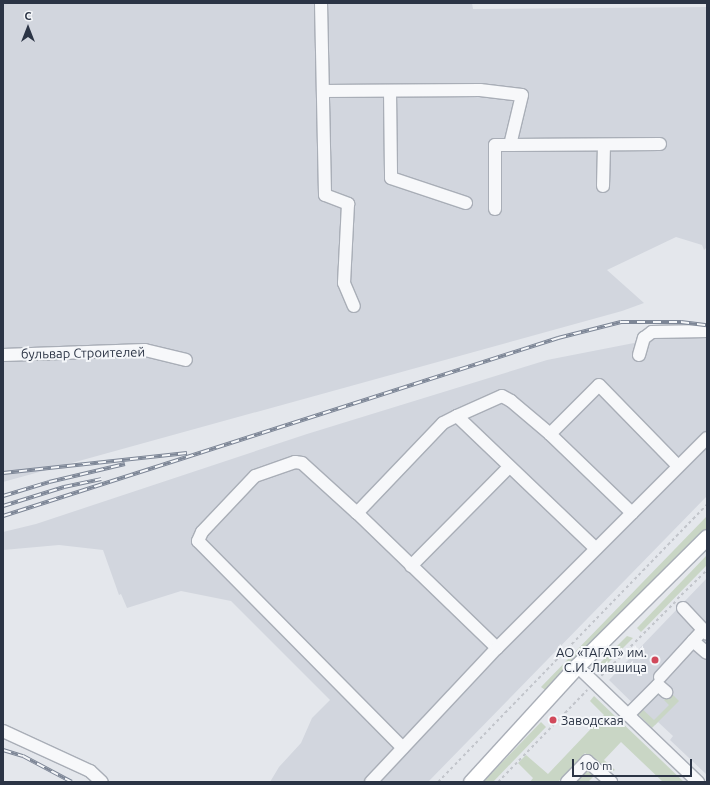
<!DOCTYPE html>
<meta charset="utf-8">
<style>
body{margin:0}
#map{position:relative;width:710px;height:785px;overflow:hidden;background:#e4e7ec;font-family:Ubuntu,sans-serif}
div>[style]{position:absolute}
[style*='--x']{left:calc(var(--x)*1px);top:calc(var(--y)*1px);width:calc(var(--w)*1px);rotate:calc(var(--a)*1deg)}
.built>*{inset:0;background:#d2d6de}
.green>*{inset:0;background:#c9d6c5}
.path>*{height:1.5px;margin-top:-0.75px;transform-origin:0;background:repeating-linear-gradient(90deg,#c2c5cb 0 3px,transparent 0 6px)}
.roads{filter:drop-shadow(1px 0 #a9aeb7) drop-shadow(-1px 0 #a9aeb7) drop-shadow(0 1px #a9aeb7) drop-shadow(0 -1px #a9aeb7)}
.minor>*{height:12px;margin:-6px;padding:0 6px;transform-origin:6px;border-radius:6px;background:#f7f8fa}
.major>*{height:15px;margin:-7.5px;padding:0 7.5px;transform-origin:7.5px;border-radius:7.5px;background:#fff}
.rail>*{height:4px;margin-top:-2px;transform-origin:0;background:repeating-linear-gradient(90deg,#f4f6f9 0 8px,#7d8696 0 16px);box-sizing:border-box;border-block:1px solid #7d8696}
.dots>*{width:11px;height:11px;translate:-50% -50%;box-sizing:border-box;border:2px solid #f4f6f9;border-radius:50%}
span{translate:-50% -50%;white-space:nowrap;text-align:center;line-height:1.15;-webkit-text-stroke:4px #f4f6f9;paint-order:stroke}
.street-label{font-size:13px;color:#2b3445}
.poi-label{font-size:13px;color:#2b3445}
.right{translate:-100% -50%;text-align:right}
.left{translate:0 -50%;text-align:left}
.frame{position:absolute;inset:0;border:4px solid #2b3445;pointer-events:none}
.north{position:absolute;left:8px;top:8px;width:40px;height:40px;-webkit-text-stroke:3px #f4f6f9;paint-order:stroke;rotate:0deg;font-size:11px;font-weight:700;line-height:16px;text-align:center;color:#2b3445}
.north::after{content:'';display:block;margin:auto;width:14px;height:18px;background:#2b3445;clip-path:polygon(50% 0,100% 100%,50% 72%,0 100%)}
.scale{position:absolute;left:572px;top:759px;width:120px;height:18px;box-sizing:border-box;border:2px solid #2b3445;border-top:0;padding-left:5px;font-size:12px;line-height:14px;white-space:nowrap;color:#2b3445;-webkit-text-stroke:3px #f4f6f9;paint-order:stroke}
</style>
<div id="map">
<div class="built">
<div style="clip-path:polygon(3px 3px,472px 3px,473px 9px,707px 7px,707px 247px,704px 250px,702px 245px,676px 237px,607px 270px,644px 303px,622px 311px,3px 482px)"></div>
<div style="clip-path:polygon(645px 335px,682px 335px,700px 338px,707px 336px,707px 496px,428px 782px,270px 782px,279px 767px,301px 743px,312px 718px,330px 700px,231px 601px,181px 591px,127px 608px,121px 594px,119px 595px,103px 550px,59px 545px,3px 550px,3px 532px,36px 524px,307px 434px,547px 360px,634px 343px)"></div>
<div style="clip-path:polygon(707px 578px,707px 773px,706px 774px,670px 740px,673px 736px,658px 722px,655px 725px,609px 680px)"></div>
</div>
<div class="green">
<div style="clip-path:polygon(707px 516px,707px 528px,561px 676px,548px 692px,541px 687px)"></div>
<div style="clip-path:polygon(707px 555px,707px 565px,641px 632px,637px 628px)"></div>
<div style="clip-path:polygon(627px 636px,633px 638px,598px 673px,597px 666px)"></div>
<div style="clip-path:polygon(671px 693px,679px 701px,652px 728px,635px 711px,639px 706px,654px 720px,669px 705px,664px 700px)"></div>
<div style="clip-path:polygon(594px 696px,684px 782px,663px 782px,621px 742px,604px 760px,615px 770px,611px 772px,605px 772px,585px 753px,558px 782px,530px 782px,533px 778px,518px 763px,526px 755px,548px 774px,604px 715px,590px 701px)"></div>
<div style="clip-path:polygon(541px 722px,546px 727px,493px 782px,483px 782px)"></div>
<div style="clip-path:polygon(587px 768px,596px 774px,588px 782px,574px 782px)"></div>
</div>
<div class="path">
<div style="--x:677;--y:599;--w:42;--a:-44"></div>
<div style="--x:601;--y:676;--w:105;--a:-45"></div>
<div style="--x:438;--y:782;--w:387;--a:-45.9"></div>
<div style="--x:498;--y:782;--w:128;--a:-45.9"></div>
</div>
<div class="roads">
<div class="minor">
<div style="--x:321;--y:3;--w:192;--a:88.8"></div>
<div style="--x:325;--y:195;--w:25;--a:21"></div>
<div style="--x:348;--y:204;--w:79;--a:92.9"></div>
<div style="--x:344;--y:283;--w:25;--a:67"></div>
<div style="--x:323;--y:91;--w:157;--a:-0.4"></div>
<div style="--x:480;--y:90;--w:42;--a:6.8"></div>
<div style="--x:522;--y:95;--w:51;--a:103.5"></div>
<div style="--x:510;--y:145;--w:150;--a:-0.4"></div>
<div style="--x:390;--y:91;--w:87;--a:89.3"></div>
<div style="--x:391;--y:178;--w:79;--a:18.4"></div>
<div style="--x:603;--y:186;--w:41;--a:-88.6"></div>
<div style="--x:495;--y:209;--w:64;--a:-90"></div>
<div style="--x:495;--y:145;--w:15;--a:0"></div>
<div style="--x:3;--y:355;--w:142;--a:-2"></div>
<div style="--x:145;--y:350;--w:42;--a:13.7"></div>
<div style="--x:639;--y:355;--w:18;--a:-74"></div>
<div style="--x:644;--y:338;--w:10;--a:-37"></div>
<div style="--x:652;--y:332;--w:55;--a:-1"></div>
<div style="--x:457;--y:416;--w:49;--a:-24"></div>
<div style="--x:502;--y:396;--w:10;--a:29"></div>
<div style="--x:511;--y:401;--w:51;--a:40.2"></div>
<div style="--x:357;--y:513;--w:74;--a:-137.7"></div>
<div style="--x:302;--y:463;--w:7;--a:-172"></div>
<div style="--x:295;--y:462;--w:42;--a:160.7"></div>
<div style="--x:255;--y:476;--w:77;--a:133.4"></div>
<div style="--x:202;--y:532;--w:10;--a:114"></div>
<div style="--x:198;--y:541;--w:291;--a:45.3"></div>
<div style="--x:632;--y:513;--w:114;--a:-136.1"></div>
<div style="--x:550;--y:434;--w:69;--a:-45"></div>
<div style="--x:599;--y:385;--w:113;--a:45.7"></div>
<div style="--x:411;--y:566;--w:139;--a:-45.3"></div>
<div style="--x:683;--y:608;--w:35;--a:47"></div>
<div style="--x:693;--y:641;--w:18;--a:41"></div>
<div style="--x:497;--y:648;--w:194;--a:-136"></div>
<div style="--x:357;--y:513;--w:124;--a:-46.3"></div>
<div style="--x:443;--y:423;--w:16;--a:-27"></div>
<div style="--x:457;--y:416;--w:192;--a:43.7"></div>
<div style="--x:577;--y:666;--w:168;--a:43.8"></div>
<div style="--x:660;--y:677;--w:64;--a:-47.5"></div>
<div style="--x:628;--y:715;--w:42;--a:-45"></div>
<div style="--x:658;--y:685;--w:11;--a:41"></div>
<div style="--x:3;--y:731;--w:96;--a:24.7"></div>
<div style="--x:90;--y:771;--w:16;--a:43"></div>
<div style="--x:371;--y:782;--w:184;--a:-46.8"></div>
<div style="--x:497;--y:648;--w:297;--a:-45"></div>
<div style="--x:567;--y:782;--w:29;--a:-46"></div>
<div style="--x:587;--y:761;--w:32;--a:41"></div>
</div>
<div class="major">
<div style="--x:471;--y:782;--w:157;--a:-47.6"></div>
<div style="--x:577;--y:666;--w:183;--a:-44.8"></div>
</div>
</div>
<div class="rail">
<div style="--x:3;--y:473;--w:185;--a:-6.2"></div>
<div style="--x:3;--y:496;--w:48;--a:-16.9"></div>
<div style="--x:49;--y:482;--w:78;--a:-13.3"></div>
<div style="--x:3;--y:506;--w:64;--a:-17.3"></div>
<div style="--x:64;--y:487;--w:38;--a:-12"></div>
<div style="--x:3;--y:516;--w:583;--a:-17.78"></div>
<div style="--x:558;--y:338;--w:65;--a:-14.3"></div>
<div style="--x:621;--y:322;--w:60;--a:0"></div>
<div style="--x:681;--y:322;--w:26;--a:7"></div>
<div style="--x:3;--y:750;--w:21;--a:17"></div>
<div style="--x:23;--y:756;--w:55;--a:28"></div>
</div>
<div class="dots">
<div style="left:655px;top:660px;background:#d1495b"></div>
<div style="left:553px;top:720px;background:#d1495b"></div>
</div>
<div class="street-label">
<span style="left:83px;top:353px;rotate:-1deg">бульвар Строителей</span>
</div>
<div class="poi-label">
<span class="right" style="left:647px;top:660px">АО «ТАГАТ» им.<br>С.И. Лившица</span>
<span class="left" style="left:561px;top:720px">Заводская</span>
</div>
<div class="frame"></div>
<div class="north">С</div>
<div class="scale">100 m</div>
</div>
